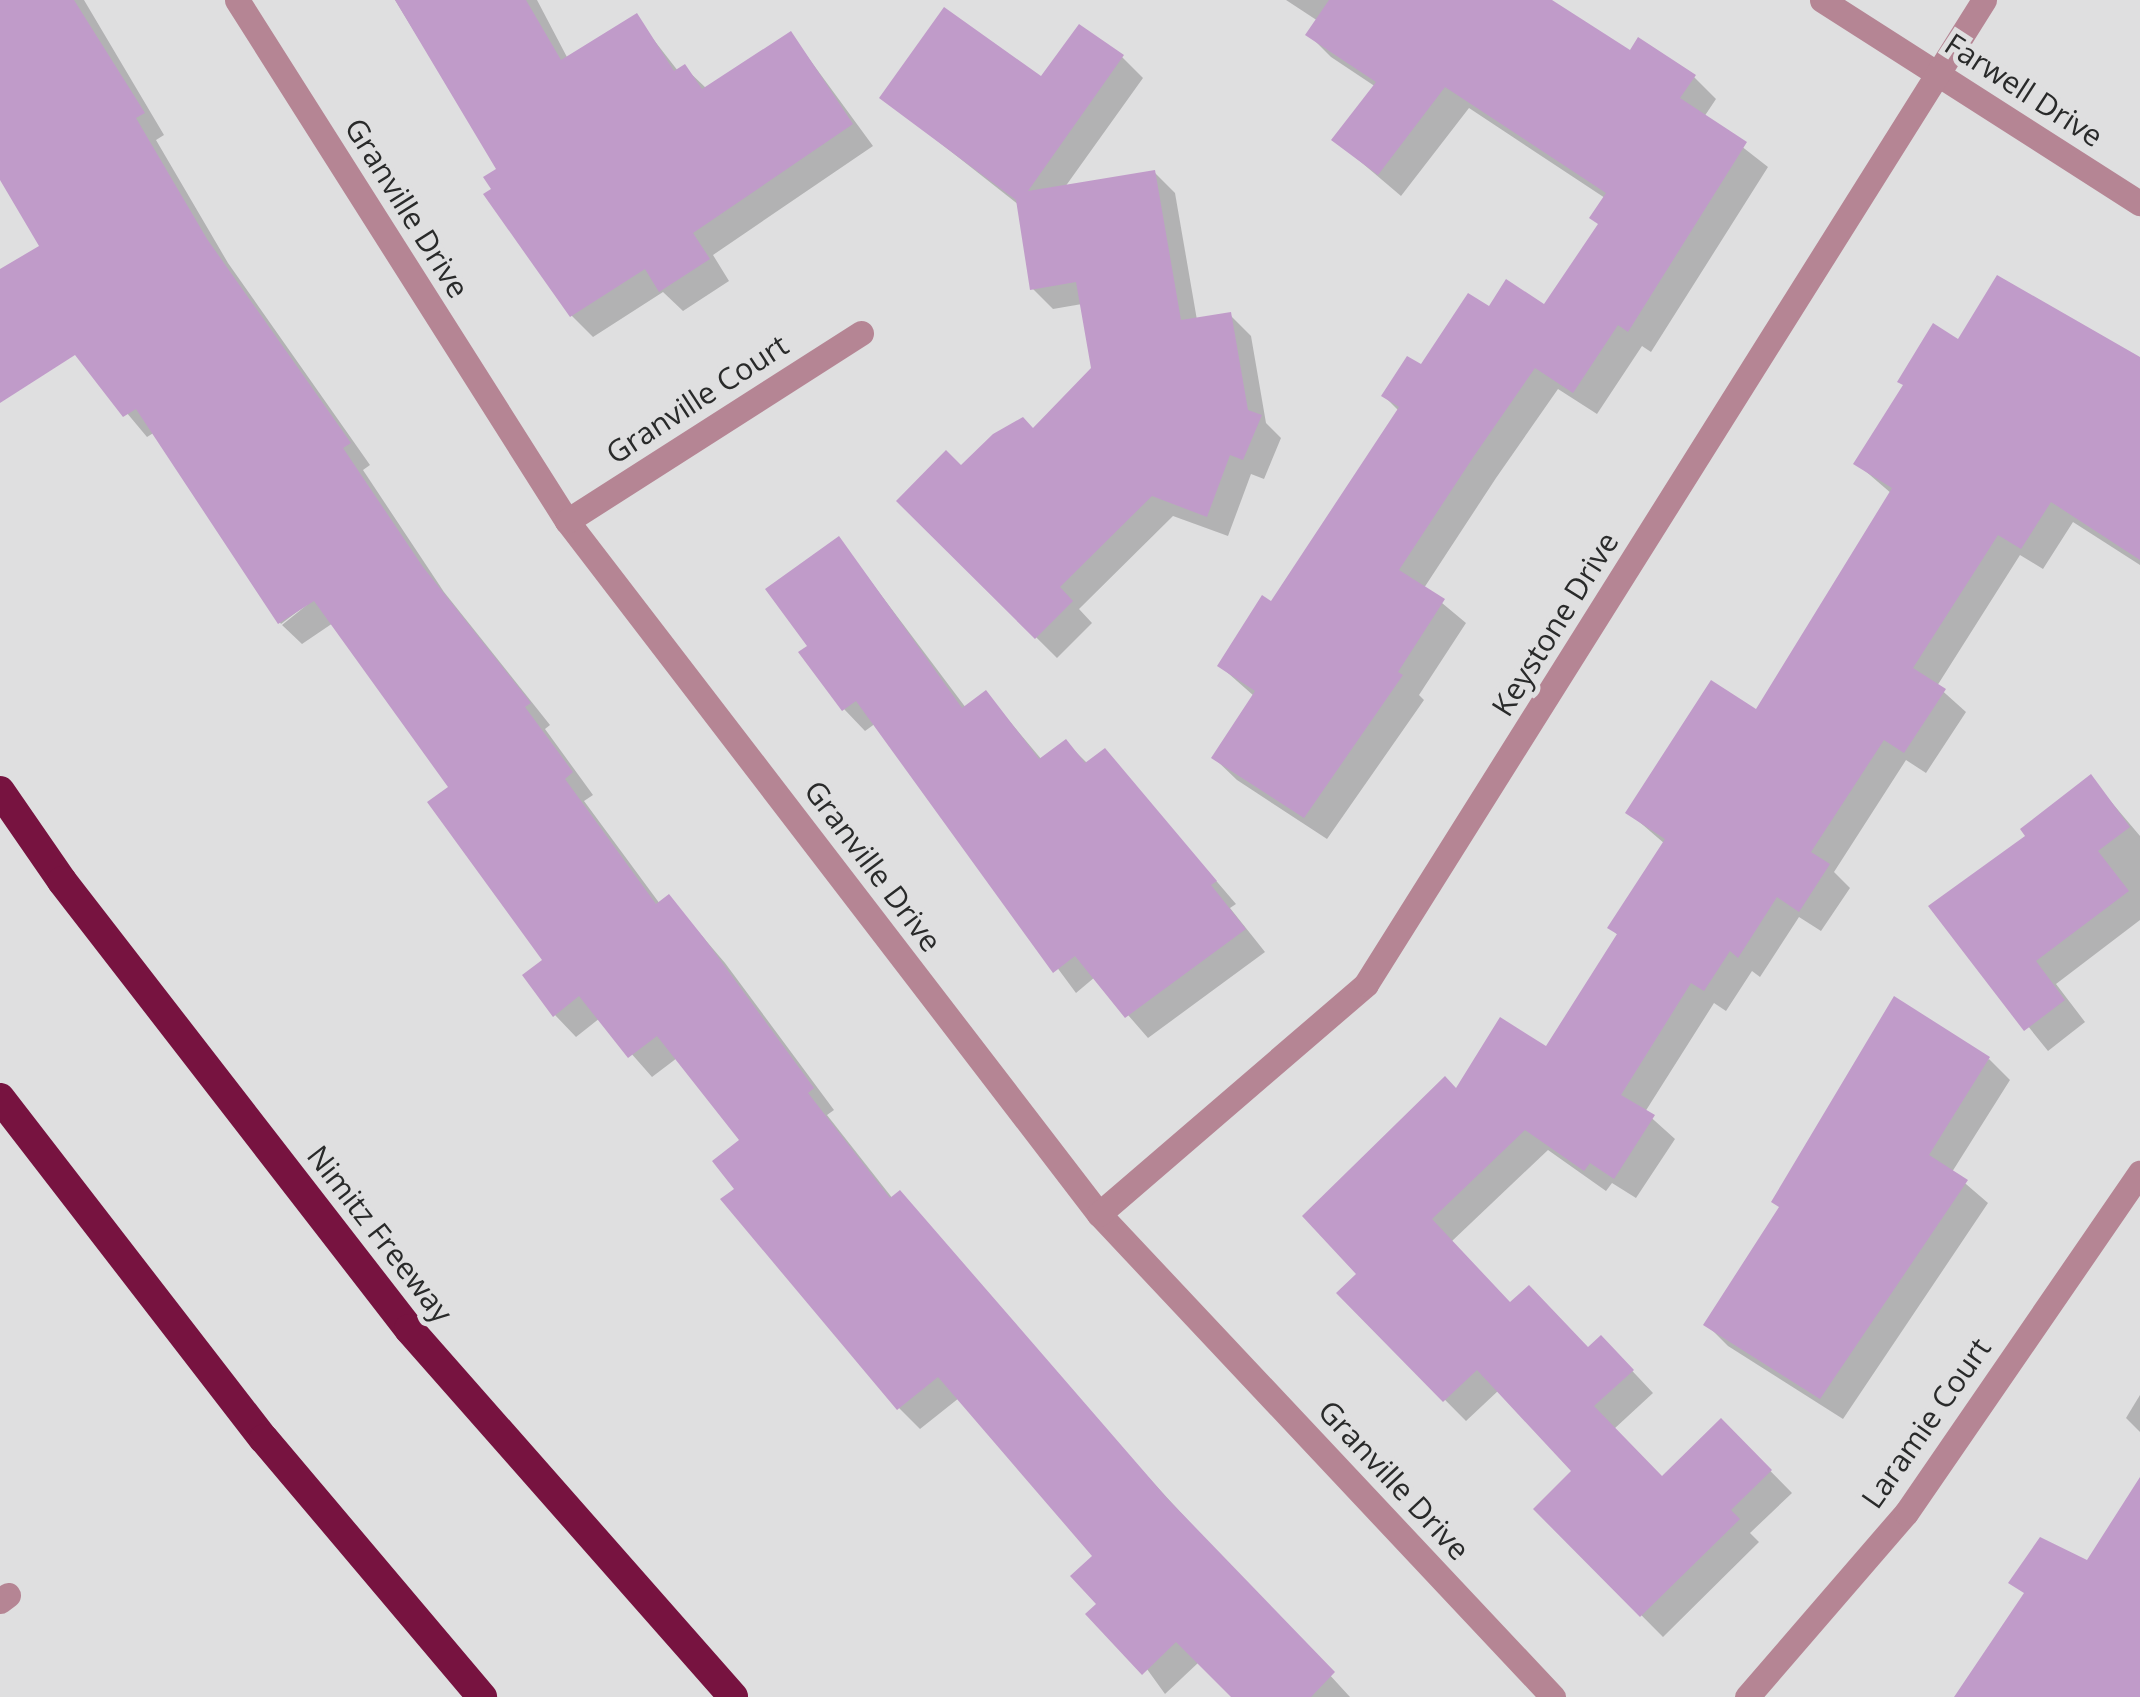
<!DOCTYPE html>
<style>
body{margin:0}
#map{position:relative;width:2140px;height:1697px;overflow:hidden;background:#dfdfe0;font-family:"Open Sans",sans-serif}
div>[style]{position:absolute}
[style*='--x']{left:calc(var(--x)*1px);top:calc(var(--y)*1px);width:calc(var(--w)*1px);rotate:calc(var(--a)*1deg)}
.shadow>*{inset:0;background:#0003}
.building>*{inset:0;background:#c09bc9}
.lane>*{height:25px;margin:-12.5px;padding:0 12.5px;transform-origin:12.5px;border-radius:12.5px;background:#b58594}
.street>*{height:25px;margin:-12.5px;padding:0 12.5px;transform-origin:12.5px;border-radius:12.5px;background:#b58594}
.highway>*{height:30px;margin:-15px;padding:0 15px;transform-origin:15px;border-radius:15px;background:#771340}
span{translate:-50% -50%;white-space:nowrap;text-align:center;line-height:1.15;-webkit-text-stroke:10px #dfdfe0;paint-order:stroke}
.street-label{font-size:30px;color:#292a2a}
</style>
<div id="map">
<div class="shadow">
<div style="clip-path:polygon(0 0,84px 0,164px 135px,156px 140px,228px 263px,370px 465px,363px 470px,444px 592px,550px 725px,545px 729px,593px 795px,584px 801px,660px 904px,669px 897px,725px 963px,834px 1110px,827px 1115px,893px 1199px,1350px 1697px,1232px 1697px,1199px 1662px,1165px 1694px,1100px 1604px,1095px 1556px,959px 1398px,920px 1429px,899px 1408px,737px 1189px,742px 1140px,677px 1058px,652px 1077px,600px 1018px,576px 1037px,555px 1015px,546px 960px,451px 788px,333px 623px,302px 644px,282px 625px,323px 592px,281px 624px,155px 432px,147px 437px,111px 394px,43px 247px,0 175px)"></div>
<div style="clip-path:polygon(395px 0,537px 0,568px 59px,636px 17px,678px 71px,684px 67px,707px 89px,791px 34px,873px 146px,713px 255px,729px 281px,683px 311px,663px 292px,593px 337px,572px 316px,494px 190px,499px 169px)"></div>
<div style="clip-path:polygon(1286px 0,1549px 0,1630px 54px,1694px 77px,1716px 99px,1704px 117px,1768px 167px,1651px 352px,1642px 346px,1597px 414px,1558px 389px,1496px 478px,1424px 588px,1466px 623px,1419px 695px,1424px 700px,1327px 839px,1237px 780px,1214px 758px,1254px 696px,1220px 666px,1272px 605px,1399px 411px,1384px 396px,1489px 309px,1545px 307px,1600px 226px,1605px 198px,1469px 108px,1401px 196px,1335px 140px,1376px 87px,1331px 57px,1309px 35px,1318px 21px)"></div>
<div style="clip-path:polygon(1122px 57px,1143px 78px,1065px 187px,1155px 173px,1175px 193px,1197px 320px,1230px 315px,1251px 336px,1266px 423px,1281px 438px,1264px 479px,1251px 474px,1228px 536px,1173px 516px,1079px 609px,1092px 623px,1057px 658px,899px 501px,1033px 431px,1093px 368px,1082px 304px,1053px 309px,1032px 288px,1019px 205px,883px 98px,1042px 79px)"></div>
<div style="clip-path:polygon(1959px 342px,2140px 365px,2140px 565px,2073px 522px,2043px 569px,2020px 555px,1937px 686px,1966px 712px,1926px 773px,1906px 760px,1834px 872px,1850px 888px,1821px 931px,1799px 917px,1760px 977px,1752px 971px,1726px 1011px,1714px 1003px,1645px 1112px,1675px 1139px,1636px 1198px,1612px 1183px,1606px 1191px,1548px 1150px,1451px 1242px,1510px 1305px,1589px 1350px,1622px 1360px,1653px 1393px,1614px 1429px,1663px 1479px,1721px 1421px,1792px 1493px,1750px 1533px,1759px 1542px,1663px 1637px,1536px 1509px,1575px 1471px,1499px 1390px,1466px 1421px,1339px 1293px,1359px 1274px,1456px 1091px,1547px 1049px,1619px 936px,1610px 928px,1665px 844px,1629px 813px,1757px 712px,1892px 494px,1856px 463px)"></div>
<div style="clip-path:polygon(839px 539px,966px 708px,986px 693px,1042px 760px,1066px 742px,1088px 764px,1105px 751px,1236px 904px,1230px 908px,1265px 952px,1148px 1038px,1095px 977px,1076px 993px,876px 723px,865px 731px,844px 709px,810px 646px)"></div>
<div style="clip-path:polygon(2091px 778px,2140px 836px,2140px 920px,2056px 984px,2085px 1022px,2048px 1051px,1932px 907px,2028px 836px)"></div>
<div style="clip-path:polygon(1989px 1059px,2010px 1080px,1952px 1172px,1988px 1203px,1843px 1419px,1728px 1346px,1706px 1324px,1781px 1208px)"></div>
<div style="clip-path:polygon(2140px 1395px,2140px 1432px,2126px 1418px)"></div>
</div>
<div class="building">
<div style="clip-path:polygon(0 0,74px 0,145px 113px,136px 118px,207px 239px,351px 443px,343px 448px,423px 567px,531px 703px,525px 707px,573px 772px,565px 779px,656px 904px,669px 894px,704px 938px,814px 1088px,808px 1093px,890px 1198px,900px 1190px,1167px 1498px,1335px 1672px,1311px 1697px,1231px 1697px,1176px 1642px,1142px 1675px,1085px 1614px,1096px 1604px,1070px 1576px,1092px 1556px,938px 1377px,897px 1410px,720px 1199px,734px 1189px,712px 1161px,739px 1140px,657px 1036px,628px 1058px,579px 996px,553px 1017px,522px 975px,542px 960px,427px 802px,448px 787px,314px 601px,278px 624px,136px 409px,123px 417px,75px 355px,0 403px,0 269px,39px 246px,0 180px)"></div>
<div style="clip-path:polygon(395px 0,526px 0,561px 60px,637px 13px,674px 71px,685px 64px,702px 89px,791px 31px,853px 124px,693px 233px,710px 259px,659px 292px,645px 269px,570px 317px,483px 194px,491px 189px,483px 177px,496px 169px)"></div>
<div style="clip-path:polygon(1329px 0,1552px 0,1630px 50px,1638px 37px,1696px 75px,1680px 98px,1747px 142px,1628px 332px,1618px 325px,1573px 393px,1535px 368px,1474px 456px,1399px 570px,1445px 599px,1398px 672px,1403px 675px,1304px 818px,1211px 758px,1255px 691px,1217px 666px,1262px 595px,1271px 601px,1399px 407px,1381px 396px,1407px 356px,1421px 364px,1468px 293px,1489px 306px,1506px 279px,1544px 304px,1598px 224px,1589px 218px,1606px 193px,1445px 87px,1378px 175px,1331px 140px,1376px 82px,1305px 35px)"></div>
<div style="clip-path:polygon(944px 7px,1041px 76px,1079px 24px,1124px 55px,1028px 191px,1155px 170px,1181px 320px,1231px 312px,1248px 410px,1262px 415px,1243px 460px,1230px 455px,1207px 517px,1152px 496px,1060px 587px,1073px 601px,1035px 639px,896px 501px,946px 450px,961px 465px,993px 434px,1023px 417px,1033px 428px,1091px 368px,1076px 282px,1030px 290px,1016px 200px,879px 98px)"></div>
<div style="clip-path:polygon(1997px 275px,2140px 357px,2140px 560px,2051px 502px,2021px 549px,1998px 535px,1913px 668px,1946px 689px,1904px 753px,1884px 740px,1811px 852px,1830px 864px,1799px 912px,1777px 897px,1738px 958px,1730px 951px,1704px 991px,1691px 983px,1621px 1095px,1655px 1115px,1614px 1179px,1590px 1163px,1584px 1171px,1525px 1130px,1432px 1219px,1510px 1302px,1529px 1285px,1588px 1347px,1601px 1335px,1634px 1370px,1594px 1406px,1662px 1476px,1721px 1418px,1772px 1470px,1731px 1510px,1740px 1519px,1640px 1617px,1533px 1509px,1571px 1471px,1477px 1370px,1443px 1402px,1336px 1293px,1356px 1274px,1302px 1216px,1445px 1076px,1456px 1088px,1500px 1017px,1546px 1046px,1617px 934px,1607px 928px,1665px 839px,1625px 813px,1711px 680px,1756px 709px,1892px 488px,1853px 464px,1903px 385px,1897px 382px,1933px 323px,1958px 339px)"></div>
<div style="clip-path:polygon(839px 536px,962px 708px,986px 690px,1039px 759px,1066px 739px,1085px 763px,1105px 748px,1217px 881px,1211px 885px,1246px 929px,1125px 1018px,1075px 956px,1053px 973px,856px 701px,842px 711px,798px 652px,807px 646px,765px 589px)"></div>
<div style="clip-path:polygon(2091px 774px,2130px 827px,2098px 851px,2129px 891px,2036px 961px,2065px 1000px,2024px 1031px,1928px 906px,2025px 836px,2020px 829px)"></div>
<div style="clip-path:polygon(1894px 996px,1990px 1057px,1929px 1155px,1968px 1180px,1820px 1399px,1703px 1325px,1779px 1207px,1771px 1202px)"></div>
<div style="clip-path:polygon(2140px 1477px,2140px 1697px,1954px 1697px,2024px 1593px,2008px 1583px,2040px 1537px,2087px 1560px)"></div>
</div>
<div class="lane">
<div style="--x:0;--y:1601;--w:10;--a:-37"></div>
</div>
<div class="street">
<div style="--x:237;--y:0;--w:617;--a:57.65"></div>
<div style="--x:567;--y:521;--w:874;--a:52.49"></div>
<div style="--x:1099;--y:1214;--w:663;--a:46.77"></div>
<div style="--x:1822;--y:0;--w:377;--a:32.6"></div>
<div style="--x:567;--y:521;--w:349;--a:-32.6"></div>
<div style="--x:1099;--y:1214;--w:352;--a:-40.7"></div>
<div style="--x:1366;--y:984;--w:1162;--a:-57.87"></div>
<div style="--x:1747;--y:1697;--w:243;--a:-49.2"></div>
<div style="--x:1906;--y:1513;--w:413;--a:-55.5"></div>
</div>
<div class="highway">
<div style="--x:0;--y:791;--w:109;--a:55.4"></div>
<div style="--x:62;--y:881;--w:567;--a:52.24"></div>
<div style="--x:409;--y:1329;--w:490;--a:48.6"></div>
<div style="--x:0;--y:1098;--w:431;--a:52.3"></div>
<div style="--x:264;--y:1439;--w:338;--a:49.8"></div>
</div>
<div class="street-label">
<span style="left:2024px;top:90px;rotate:33deg">Farwell Drive</span>
<span style="left:407px;top:208px;rotate:58deg">Granville Drive</span>
<span style="left:697px;top:399px;rotate:-33deg">Granville Court</span>
<span style="left:1555px;top:624px;rotate:-58deg">Keystone Drive</span>
<span style="left:873px;top:866px;rotate:53deg">Granville Drive</span>
<span style="left:380px;top:1234px;rotate:52deg">Nimitz Freeway</span>
<span style="left:1926px;top:1423px;rotate:-55deg">Laramie Court</span>
<span style="left:1394px;top:1480px;rotate:47deg">Granville Drive</span>
</div>
</div>
